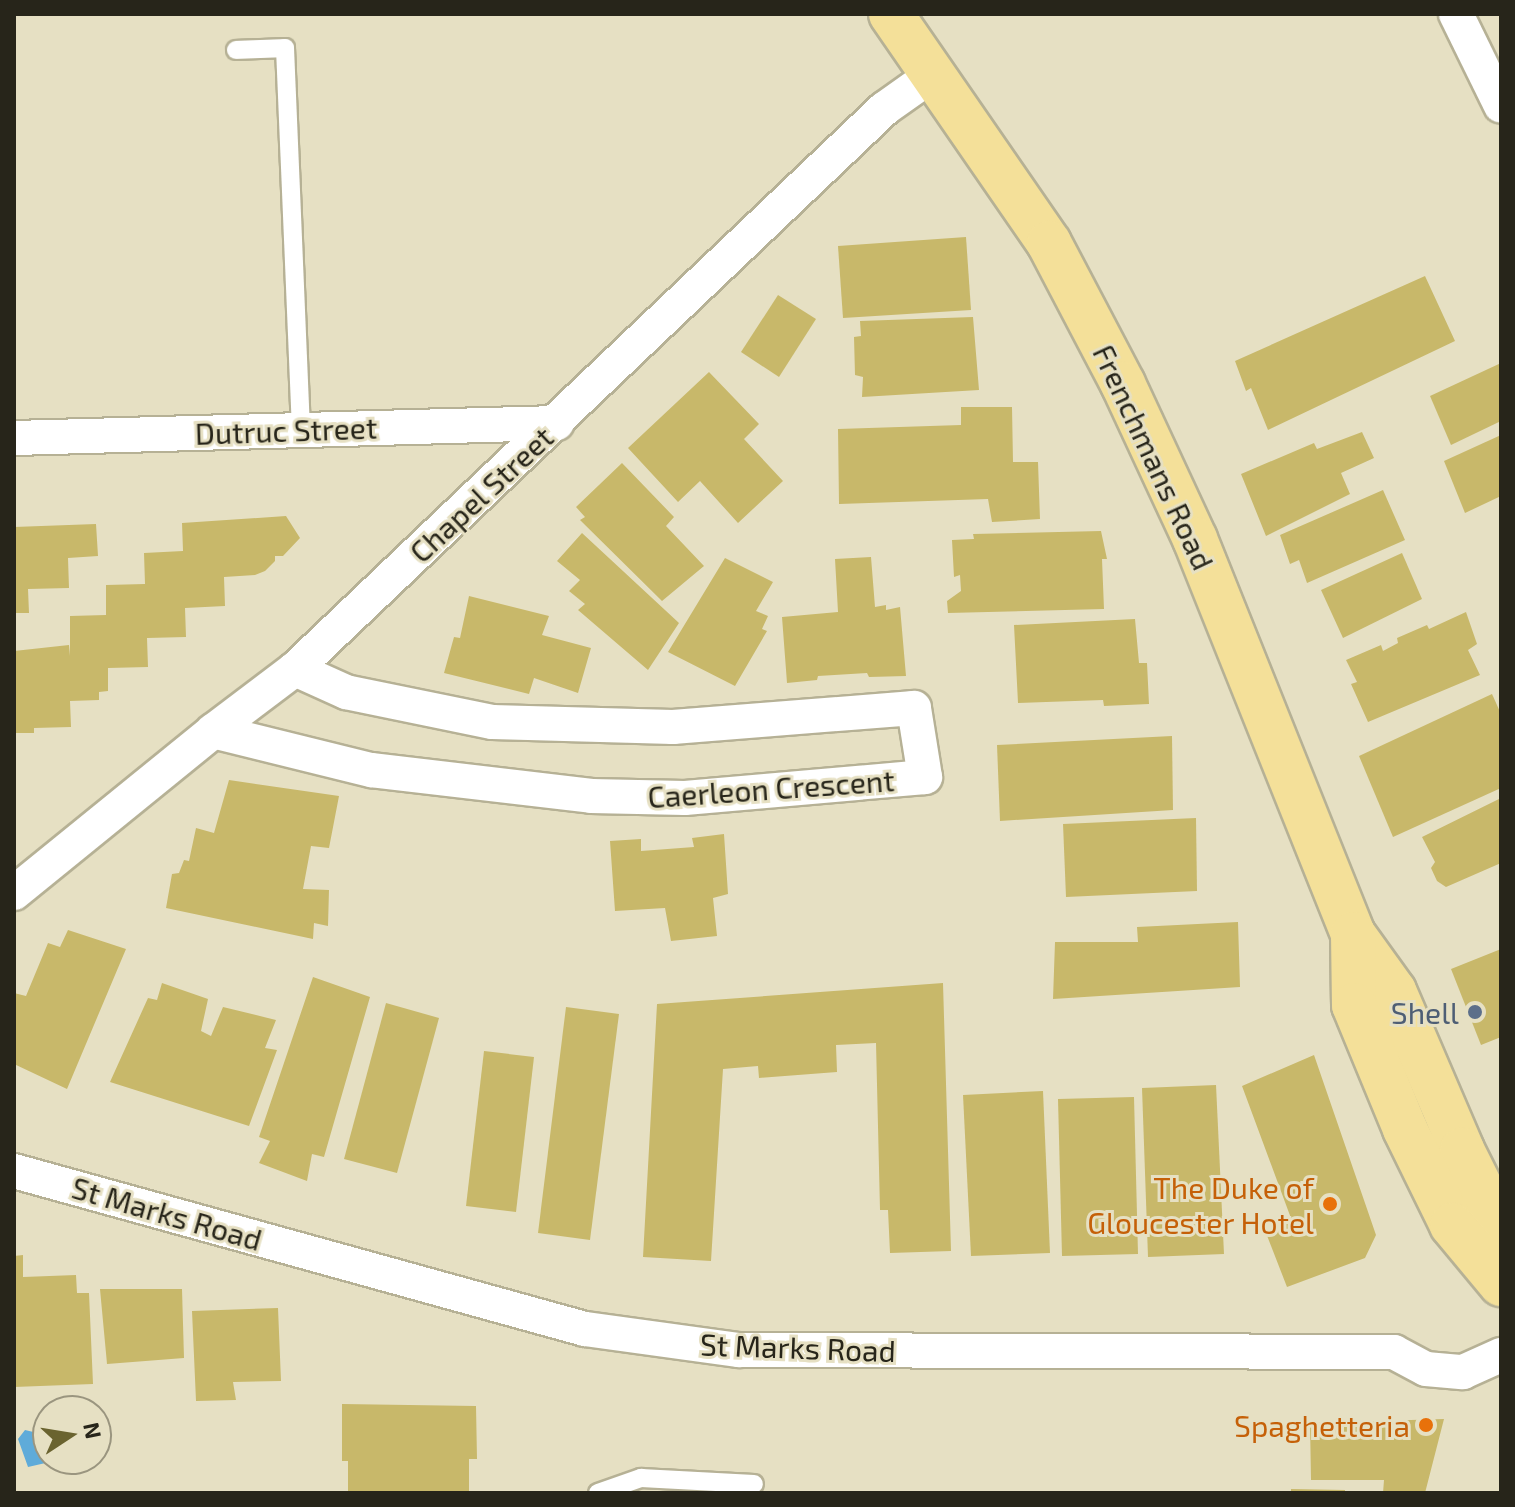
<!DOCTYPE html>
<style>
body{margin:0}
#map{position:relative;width:1515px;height:1507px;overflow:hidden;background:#e6e0c3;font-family:"Exo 2",sans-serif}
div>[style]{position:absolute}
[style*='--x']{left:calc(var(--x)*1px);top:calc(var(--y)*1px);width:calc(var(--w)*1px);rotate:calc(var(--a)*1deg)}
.water>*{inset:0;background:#5fabd9}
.building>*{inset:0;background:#c8b86a}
.roads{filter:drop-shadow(2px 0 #b6b195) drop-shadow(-2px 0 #b6b195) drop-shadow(0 2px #b6b195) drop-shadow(0 -2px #b6b195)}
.lane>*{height:18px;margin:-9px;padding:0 9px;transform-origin:9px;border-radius:9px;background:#fff}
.street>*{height:34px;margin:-17px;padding:0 17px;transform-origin:17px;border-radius:17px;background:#fff}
.primary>*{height:44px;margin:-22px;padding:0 22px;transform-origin:22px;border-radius:22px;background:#f4e099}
.dots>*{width:22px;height:22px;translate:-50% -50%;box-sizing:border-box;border:4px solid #e6e0c3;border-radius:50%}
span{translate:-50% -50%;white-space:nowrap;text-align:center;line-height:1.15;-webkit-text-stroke:6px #e6e0c3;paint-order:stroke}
.street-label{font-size:30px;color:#27251a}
.service-label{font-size:30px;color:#4e5e75}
.right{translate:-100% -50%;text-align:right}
.food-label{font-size:30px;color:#c56008}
.frame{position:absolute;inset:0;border:16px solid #27251a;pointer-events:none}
.north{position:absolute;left:32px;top:1395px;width:80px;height:80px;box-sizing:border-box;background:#e6e0c3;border:2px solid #9a957f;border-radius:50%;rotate:78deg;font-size:22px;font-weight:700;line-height:32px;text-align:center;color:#27251a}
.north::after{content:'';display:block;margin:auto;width:28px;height:36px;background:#6a632f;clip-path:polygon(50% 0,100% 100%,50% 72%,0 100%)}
</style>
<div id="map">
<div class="water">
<div style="clip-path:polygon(48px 1416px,48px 1459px,63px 1459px,28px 1467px,18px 1439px,25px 1430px,46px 1435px,44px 1421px)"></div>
</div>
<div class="building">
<div style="clip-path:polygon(966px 237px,971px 310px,843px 318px,838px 246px)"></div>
<div style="clip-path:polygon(1425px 276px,1455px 341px,1268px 430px,1251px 388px,1246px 391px,1235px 361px)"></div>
<div style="clip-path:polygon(778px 295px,816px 319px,779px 377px,741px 352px)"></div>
<div style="clip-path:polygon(973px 317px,979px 390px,862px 397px,863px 377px,855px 375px,854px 337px,861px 336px,860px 321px)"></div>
<div style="clip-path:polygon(1501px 363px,1501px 421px,1451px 445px,1430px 396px)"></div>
<div style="clip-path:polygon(709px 372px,759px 424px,744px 439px,783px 481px,738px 523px,700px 481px,678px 502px,628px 448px)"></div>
<div style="clip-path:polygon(961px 407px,1012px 407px,1013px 462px,1038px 462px,1040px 519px,992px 522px,988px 499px,839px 504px,838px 429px,961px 425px)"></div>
<div style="clip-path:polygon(1362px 432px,1374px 458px,1341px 473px,1350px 494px,1266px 536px,1241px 474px,1314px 443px,1317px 449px)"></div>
<div style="clip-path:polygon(1501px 435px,1501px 496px,1465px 513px,1444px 461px)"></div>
<div style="clip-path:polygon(622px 463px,674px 517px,666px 526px,704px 566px,662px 601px,580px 520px,585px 517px,576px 507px)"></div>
<div style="clip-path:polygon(1383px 490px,1405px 540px,1307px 583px,1299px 560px,1290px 564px,1280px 535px)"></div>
<div style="clip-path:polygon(286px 516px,300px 538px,283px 556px,275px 556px,275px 561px,265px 571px,255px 575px,224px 577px,225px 606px,185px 608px,186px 637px,147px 638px,148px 667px,108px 668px,108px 691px,99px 692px,99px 700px,70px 701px,71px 727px,34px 728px,34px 733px,14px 733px,14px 651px,69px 645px,70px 656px,70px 616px,106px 615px,106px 585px,145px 584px,144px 553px,183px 551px,182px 523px)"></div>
<div style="clip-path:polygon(96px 524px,98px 556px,68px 558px,69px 588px,28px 589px,29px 613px,14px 613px,14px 527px)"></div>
<div style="clip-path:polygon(1101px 531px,1107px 559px,1102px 559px,1104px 609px,948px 613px,947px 601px,961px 591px,960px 575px,954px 577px,952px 540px,974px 539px,973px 534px)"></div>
<div style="clip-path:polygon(582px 533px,679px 623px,648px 670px,578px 610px,585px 604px,569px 591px,580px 580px,557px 561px)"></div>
<div style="clip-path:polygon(1402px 553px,1422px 599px,1343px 638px,1321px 590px)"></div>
<div style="clip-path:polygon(871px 557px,875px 607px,886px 605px,886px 610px,900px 607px,906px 676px,869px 677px,867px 673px,818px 676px,817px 680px,787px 683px,782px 617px,838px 612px,835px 559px)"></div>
<div style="clip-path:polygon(725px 558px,773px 582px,756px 611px,768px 616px,762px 629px,767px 631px,735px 686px,668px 652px)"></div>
<div style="clip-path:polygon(469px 596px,549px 616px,542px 635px,591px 648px,578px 693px,534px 678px,529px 694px,444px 673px,454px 637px,460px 638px)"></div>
<div style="clip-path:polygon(1466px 612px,1477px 644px,1468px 650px,1480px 675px,1368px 722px,1351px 684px,1357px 682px,1346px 660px,1381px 645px,1383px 651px,1398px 643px,1397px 638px,1427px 625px,1429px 629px)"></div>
<div style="clip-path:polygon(1135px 619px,1139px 663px,1147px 663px,1149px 704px,1104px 706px,1103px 700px,1018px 703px,1014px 625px)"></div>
<div style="clip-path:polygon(1492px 694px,1501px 714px,1501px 788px,1393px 837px,1359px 756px)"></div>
<div style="clip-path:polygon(1172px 736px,1173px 810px,1000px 821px,997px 745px)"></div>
<div style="clip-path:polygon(229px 780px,339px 796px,329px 848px,311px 846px,303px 889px,329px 890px,328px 926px,314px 923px,313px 939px,166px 908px,172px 874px,179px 873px,184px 860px,189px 861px,196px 828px,214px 833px)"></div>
<div style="clip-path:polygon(1501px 798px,1501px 863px,1446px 887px,1437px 881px,1431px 868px,1435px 862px,1422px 837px)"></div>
<div style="clip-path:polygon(1196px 818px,1197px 891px,1066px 897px,1063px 824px)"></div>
<div style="clip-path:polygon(724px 834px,728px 894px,713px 898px,717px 936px,671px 941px,665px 908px,615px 911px,610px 841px,641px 839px,641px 851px,694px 847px,692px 838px)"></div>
<div style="clip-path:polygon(1238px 922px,1240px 987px,1053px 999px,1055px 942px,1138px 942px,1137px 927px)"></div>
<div style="clip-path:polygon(68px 930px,126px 949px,67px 1089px,14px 1064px,14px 993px,26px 996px,48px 943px,60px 947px)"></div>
<div style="clip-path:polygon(1501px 949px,1501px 1037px,1481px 1045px,1451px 969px)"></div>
<div style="clip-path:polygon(313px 977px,370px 997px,324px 1157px,312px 1154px,307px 1181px,259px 1163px,270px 1141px,259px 1137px)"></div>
<div style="clip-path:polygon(162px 983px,208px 999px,201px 1031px,211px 1036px,223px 1007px,276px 1020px,265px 1048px,277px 1050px,249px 1126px,110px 1082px,148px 998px,157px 1000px)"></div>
<div style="clip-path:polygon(943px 983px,951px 1251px,890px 1253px,888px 1210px,880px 1210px,876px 1043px,836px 1045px,837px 1072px,759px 1078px,758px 1066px,723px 1069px,711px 1261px,643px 1257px,657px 1004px)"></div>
<div style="clip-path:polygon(386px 1003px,439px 1018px,397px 1173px,344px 1159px)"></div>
<div style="clip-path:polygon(566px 1007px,619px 1014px,590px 1240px,538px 1233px)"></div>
<div style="clip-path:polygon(484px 1051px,534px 1057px,516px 1212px,466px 1206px)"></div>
<div style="clip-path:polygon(1314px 1055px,1376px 1235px,1365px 1258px,1287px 1287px,1266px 1233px,1292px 1221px,1242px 1086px)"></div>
<div style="clip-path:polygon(1216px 1085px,1224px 1254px,1148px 1257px,1142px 1088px)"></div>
<div style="clip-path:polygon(1043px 1091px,1050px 1253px,971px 1256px,963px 1095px)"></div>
<div style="clip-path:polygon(1134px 1097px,1138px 1254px,1062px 1256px,1058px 1099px)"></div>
<div style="clip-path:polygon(23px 1255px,23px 1277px,76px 1275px,77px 1293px,89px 1293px,93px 1384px,14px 1387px,14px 1256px)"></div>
<div style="clip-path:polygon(100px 1289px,182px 1289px,184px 1358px,107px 1364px)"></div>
<div style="clip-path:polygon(278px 1308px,281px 1381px,233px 1382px,236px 1400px,196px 1401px,192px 1311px)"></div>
<div style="clip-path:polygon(342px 1404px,476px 1406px,477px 1459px,469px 1459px,469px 1493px,348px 1493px,348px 1461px,342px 1461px)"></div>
<div style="clip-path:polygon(1444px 1419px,1425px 1493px,1383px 1493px,1384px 1480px,1311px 1480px,1310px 1423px)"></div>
<div style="clip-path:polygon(1291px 1489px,1345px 1490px,1345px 1493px,1291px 1493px)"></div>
</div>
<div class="roads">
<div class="lane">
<div style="--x:236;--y:50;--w:49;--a:-2.3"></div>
<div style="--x:285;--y:48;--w:381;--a:87.6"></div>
<div style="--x:598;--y:1493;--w:46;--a:-19.2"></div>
<div style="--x:641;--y:1478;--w:113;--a:3"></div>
</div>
<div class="street">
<div style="--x:1456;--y:14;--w:102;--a:63.9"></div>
<div style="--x:14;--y:438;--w:543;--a:-1.58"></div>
<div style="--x:213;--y:731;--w:163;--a:13.9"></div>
<div style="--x:371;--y:770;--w:222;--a:6.7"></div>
<div style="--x:591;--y:796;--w:94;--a:1.2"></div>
<div style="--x:685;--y:798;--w:241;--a:-5"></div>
<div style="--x:925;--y:777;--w:70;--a:-99.1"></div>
<div style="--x:914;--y:708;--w:242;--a:175.5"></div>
<div style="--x:673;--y:727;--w:181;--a:-178.4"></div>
<div style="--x:492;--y:722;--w:149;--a:-168.4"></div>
<div style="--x:346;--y:692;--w:56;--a:-155.7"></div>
<div style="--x:14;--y:893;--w:257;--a:-39.1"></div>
<div style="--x:213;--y:731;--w:103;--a:-37.1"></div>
<div style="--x:295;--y:669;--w:813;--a:-43.55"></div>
<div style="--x:884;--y:109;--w:59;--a:-35.3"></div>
<div style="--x:14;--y:1171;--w:592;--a:15.47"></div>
<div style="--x:585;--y:1329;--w:155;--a:7.8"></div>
<div style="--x:739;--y:1350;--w:655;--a:0.17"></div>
<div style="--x:1394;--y:1352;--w:36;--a:28"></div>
<div style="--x:1426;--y:1369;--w:37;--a:5"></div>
<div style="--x:1463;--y:1372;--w:42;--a:-24.1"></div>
</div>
<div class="primary">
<div style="--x:891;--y:14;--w:278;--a:55.4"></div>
<div style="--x:1049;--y:243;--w:159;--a:62.3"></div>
<div style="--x:1123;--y:384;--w:171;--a:65.1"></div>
<div style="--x:1195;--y:539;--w:425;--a:68.2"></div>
<div style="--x:1353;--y:934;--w:70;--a:54.3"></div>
<div style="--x:1394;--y:991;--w:173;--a:66.8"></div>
<div style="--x:1462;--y:1150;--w:87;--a:63.4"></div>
<div style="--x:1353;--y:934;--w:71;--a:89.2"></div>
<div style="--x:1354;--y:1005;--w:134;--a:67.6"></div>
<div style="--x:1405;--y:1129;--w:107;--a:63.9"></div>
<div style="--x:1452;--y:1225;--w:77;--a:50.3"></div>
</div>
</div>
<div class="dots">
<div style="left:1475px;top:1012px;background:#5c6f8a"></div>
<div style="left:1330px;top:1204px;background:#e8710a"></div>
<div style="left:1426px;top:1425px;background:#e8710a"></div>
</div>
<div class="street-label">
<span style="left:286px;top:430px;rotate:-2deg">Dutruc Street</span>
<span style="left:1154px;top:457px;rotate:65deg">Frenchmans Road</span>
<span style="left:481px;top:494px;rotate:-43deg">Chapel Street</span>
<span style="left:771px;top:788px;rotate:-4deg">Caerleon Crescent</span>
<span style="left:167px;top:1213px;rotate:16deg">St Marks Road</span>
<span style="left:798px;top:1347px;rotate:2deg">St Marks Road</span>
</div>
<div class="service-label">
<span class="right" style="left:1459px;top:1012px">Shell</span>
</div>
<div class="food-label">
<span class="right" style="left:1314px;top:1204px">The Duke of<br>Gloucester Hotel</span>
<span class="right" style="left:1410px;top:1425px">Spaghetteria</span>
</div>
<div class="frame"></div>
<div class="north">N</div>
</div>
